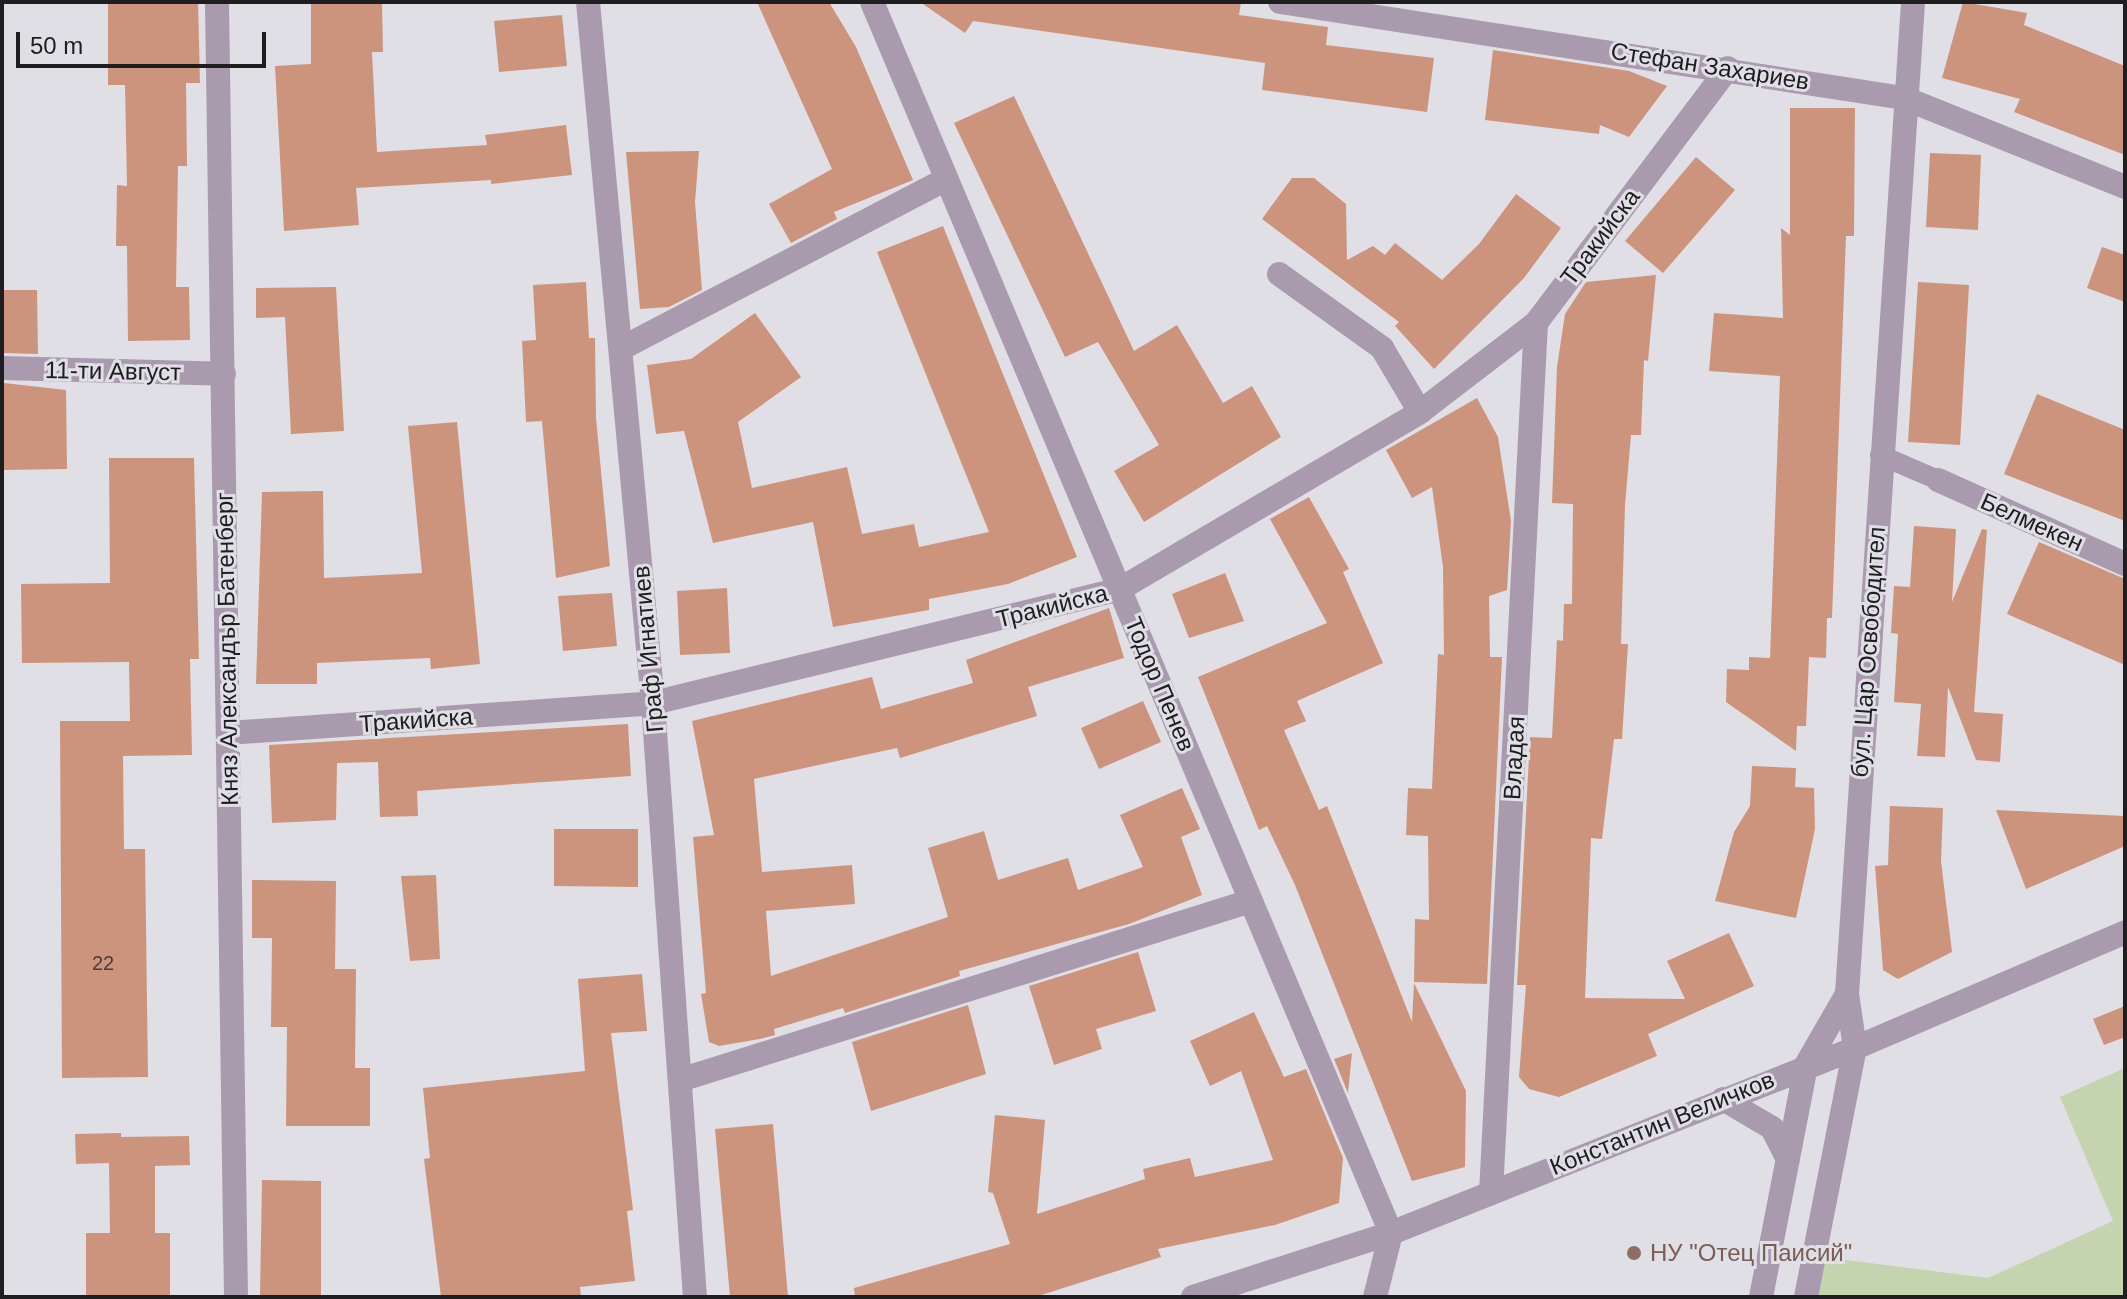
<!DOCTYPE html>
<meta charset="utf-8">
<style>
body{margin:0}
#map{position:relative;width:2127px;height:1299px;overflow:hidden;background:#dfdfe5;font-family:Arial,sans-serif}
div>[style]{position:absolute}
[style*='--x']{left:calc(var(--x)*1px);top:calc(var(--y)*1px);width:calc(var(--w)*1px);rotate:calc(var(--a)*1deg)}
.green>*{inset:0;background:#c4d4ae}
.building>*{inset:0;background:#cc947c}
.pedestrian>*{height:20px;margin:-10px;padding:0 10px;transform-origin:10px;border-radius:10px;background:#aa9aae}
.minor>*{height:24px;margin:-12px;padding:0 12px;transform-origin:12px;border-radius:12px;background:#aa9aae}
.tertiary>*{height:24px;margin:-12px;padding:0 12px;transform-origin:12px;border-radius:12px;background:#aa9aae}
.dots>*{width:22px;height:22px;translate:-50% -50%;box-sizing:border-box;border:4px solid #dfdfe5;border-radius:50%}
span{translate:-50% -50%;white-space:nowrap;text-align:center;line-height:1.15;-webkit-text-stroke:6px #dfdfe5;paint-order:stroke}
.number-label{font-size:20px;color:#4a3c37}
.number-label span{-webkit-text-stroke-width:0}
.street-label{font-size:24px;color:#1e1e20}
.education-label{font-size:24px;color:#785e54}
.left{translate:0 -50%;text-align:left}
.frame{position:absolute;inset:0;border:4px solid #1e1e20;pointer-events:none}
.scale{position:absolute;left:16px;top:32px;width:250px;height:36px;box-sizing:border-box;border:4px solid #1e1e20;border-top:0;padding-left:10px;font-size:24px;line-height:28px;white-space:nowrap;color:#1e1e20;-webkit-text-stroke:6px #dfdfe5;paint-order:stroke}
</style>
<div id="map">
<div class="green">
<div style="clip-path:polygon(2125px 1068px,2125px 1297px,1806px 1297px,1814px 1256px,1988px 1278px,2113px 1221px,2060px 1097px)"></div>
</div>
<div class="building">
<div style="clip-path:polygon(108px 2px,198px 2px,200px 83px,186px 83px,187px 166px,178px 166px,176px 287px,189px 287px,190px 340px,128px 341px,127px 246px,116px 246px,117px 185px,127px 186px,125px 85px,108px 85px)"></div>
<div style="clip-path:polygon(311px 2px,382px 2px,383px 52px,372px 52px,377px 152px,487px 145px,485px 135px,566px 125px,572px 175px,491px 184px,491px 180px,356px 188px,359px 225px,284px 231px,275px 66px,311px 64px)"></div>
<div style="clip-path:polygon(757px 2px,829px 2px,856px 47px,913px 180px,834px 212px,837px 219px,791px 243px,769px 204px,832px 169px)"></div>
<div style="clip-path:polygon(920px 2px,1241px 2px,1239px 15px,1328px 27px,1326px 45px,1434px 58px,1427px 112px,1262px 90px,1265px 63px,973px 21px,965px 33px)"></div>
<div style="clip-path:polygon(1963px 2px,2027px 13px,2024px 25px,2125px 66px,2125px 155px,2014px 112px,2020px 99px,1942px 78px)"></div>
<div style="clip-path:polygon(562px 15px,567px 66px,499px 72px,494px 21px)"></div>
<div style="clip-path:polygon(1493px 50px,1629px 71px,1667px 86px,1629px 137px,1600px 125px,1599px 134px,1485px 120px)"></div>
<div style="clip-path:polygon(1014px 96px,1134px 351px,1177px 325px,1223px 403px,1252px 386px,1281px 437px,1144px 522px,1114px 471px,1159px 445px,1098px 342px,1065px 357px,954px 123px)"></div>
<div style="clip-path:polygon(1790px 108px,1855px 108px,1854px 236px,1846px 236px,1832px 618px,1827px 618px,1826px 658px,1809px 657px,1806px 726px,1797px 726px,1796px 751px,1726px 702px,1727px 669px,1749px 670px,1749px 657px,1770px 658px,1780px 376px,1709px 371px,1714px 313px,1783px 318px,1781px 228px,1790px 235px)"></div>
<div style="clip-path:polygon(699px 151px,695px 202px,702px 290px,669px 307px,640px 309px,626px 152px)"></div>
<div style="clip-path:polygon(1930px 153px,1981px 155px,1978px 230px,1926px 227px)"></div>
<div style="clip-path:polygon(1696px 157px,1735px 190px,1663px 273px,1625px 241px)"></div>
<div style="clip-path:polygon(1292px 178px,1314px 178px,1346px 204px,1347px 260px,1373px 246px,1385px 255px,1395px 243px,1442px 280px,1479px 244px,1516px 194px,1561px 228px,1524px 278px,1434px 369px,1395px 326px,1399px 322px,1262px 219px)"></div>
<div style="clip-path:polygon(943px 226px,1077px 557px,1008px 584px,929px 599px,929px 610px,833px 627px,813px 522px,713px 543px,684px 431px,656px 434px,647px 365px,691px 359px,755px 313px,801px 377px,738px 422px,752px 488px,847px 467px,862px 534px,914px 524px,919px 547px,989px 532px,877px 252px)"></div>
<div style="clip-path:polygon(2102px 247px,2125px 255px,2125px 302px,2087px 288px)"></div>
<div style="clip-path:polygon(1656px 275px,1648px 361px,1644px 360px,1641px 435px,1631px 435px,1625px 505px,1621px 644px,1628px 644px,1622px 739px,1614px 739px,1602px 839px,1591px 838px,1585px 998px,1685px 999px,1667px 961px,1729px 933px,1754px 986px,1648px 1034px,1657px 1056px,1559px 1097px,1529px 1089px,1519px 1077px,1526px 985px,1517px 985px,1530px 737px,1552px 738px,1557px 640px,1563px 641px,1564px 604px,1572px 604px,1573px 504px,1552px 503px,1557px 367px,1565px 314px,1586px 282px)"></div>
<div style="clip-path:polygon(586px 282px,589px 338px,595px 338px,596px 418px,610px 566px,556px 578px,542px 421px,526px 422px,522px 341px,536px 340px,533px 285px)"></div>
<div style="clip-path:polygon(1918px 282px,1969px 285px,1960px 445px,1908px 442px)"></div>
<div style="clip-path:polygon(336px 287px,344px 431px,291px 434px,285px 317px,256px 318px,256px 288px)"></div>
<div style="clip-path:polygon(2px 290px,37px 290px,38px 354px,4px 353px)"></div>
<div style="clip-path:polygon(4px 383px,66px 390px,67px 469px,4px 470px)"></div>
<div style="clip-path:polygon(2037px 394px,2125px 430px,2125px 521px,2004px 474px)"></div>
<div style="clip-path:polygon(1477px 398px,1498px 437px,1511px 521px,1507px 590px,1489px 596px,1490px 657px,1502px 657px,1487px 984px,1414px 982px,1415px 919px,1429px 920px,1428px 836px,1406px 835px,1408px 788px,1432px 789px,1438px 654px,1444px 655px,1443px 567px,1432px 487px,1412px 498px,1386px 450px)"></div>
<div style="clip-path:polygon(457px 422px,480px 664px,431px 669px,430px 658px,317px 663px,317px 684px,256px 684px,262px 492px,323px 491px,324px 578px,422px 573px,408px 426px)"></div>
<div style="clip-path:polygon(109px 458px,194px 458px,199px 659px,190px 659px,192px 755px,123px 756px,124px 849px,145px 849px,148px 1077px,62px 1078px,60px 721px,130px 721px,129px 662px,22px 663px,21px 584px,110px 583px)"></div>
<div style="clip-path:polygon(1309px 497px,1349px 569px,1343px 572px,1383px 663px,1297px 701px,1306px 721px,1284px 730px,1319px 810px,1327px 806px,1412px 1022px,1414px 983px,1466px 1091px,1465px 1167px,1412px 1181px,1295px 885px,1267px 826px,1259px 830px,1198px 677px,1327px 623px,1270px 519px)"></div>
<div style="clip-path:polygon(1914px 526px,1956px 529px,1952px 602px,1982px 529px,1987px 530px,1974px 712px,2003px 714px,2000px 762px,1976px 760px,1948px 687px,1945px 757px,1917px 756px,1921px 704px,1894px 702px,1898px 634px,1891px 633px,1894px 586px,1910px 587px)"></div>
<div style="clip-path:polygon(2039px 542px,2125px 579px,2125px 665px,2007px 614px)"></div>
<div style="clip-path:polygon(1225px 573px,1244px 621px,1189px 638px,1172px 594px)"></div>
<div style="clip-path:polygon(727px 588px,730px 653px,680px 655px,677px 591px)"></div>
<div style="clip-path:polygon(612px 593px,617px 646px,563px 651px,558px 596px)"></div>
<div style="clip-path:polygon(1109px 608px,1124px 658px,1028px 687px,1037px 716px,900px 758px,897px 748px,754px 779px,762px 872px,852px 865px,855px 904px,766px 911px,771px 976px,948px 917px,928px 848px,984px 831px,998px 880px,1068px 858px,1078px 890px,1143px 867px,1120px 815px,1182px 788px,1200px 829px,1181px 837px,1202px 895px,1129px 924px,959px 971px,960px 976px,845px 1013px,843px 1008px,774px 1029px,775px 1035px,760px 1039px,719px 1046px,709px 1042px,701px 994px,706px 993px,693px 837px,714px 835px,692px 721px,872px 677px,881px 709px,973px 683px,966px 660px)"></div>
<div style="clip-path:polygon(1143px 701px,1161px 742px,1099px 769px,1081px 728px)"></div>
<div style="clip-path:polygon(628px 724px,631px 776px,417px 791px,418px 816px,380px 817px,378px 762px,337px 763px,336px 820px,272px 823px,269px 745px)"></div>
<div style="clip-path:polygon(1752px 766px,1796px 768px,1795px 787px,1814px 788px,1815px 829px,1796px 918px,1715px 901px,1734px 832px,1750px 806px)"></div>
<div style="clip-path:polygon(1890px 806px,1943px 808px,1941px 861px,1952px 952px,1898px 979px,1883px 970px,1875px 866px,1888px 865px)"></div>
<div style="clip-path:polygon(1996px 810px,2125px 816px,2125px 846px,2026px 889px)"></div>
<div style="clip-path:polygon(554px 829px,638px 829px,638px 887px,554px 886px)"></div>
<div style="clip-path:polygon(436px 875px,440px 959px,410px 961px,401px 876px)"></div>
<div style="clip-path:polygon(252px 880px,336px 881px,335px 969px,356px 969px,355px 1068px,370px 1068px,370px 1126px,286px 1126px,287px 1027px,271px 1027px,272px 938px,252px 938px)"></div>
<div style="clip-path:polygon(1138px 952px,1156px 1011px,1096px 1029px,1102px 1049px,1054px 1065px,1029px 986px)"></div>
<div style="clip-path:polygon(642px 974px,647px 1031px,611px 1033px,633px 1210px,627px 1211px,635px 1281px,580px 1287px,581px 1297px,441px 1297px,424px 1159px,430px 1158px,423px 1088px,585px 1071px,578px 979px)"></div>
<div style="clip-path:polygon(968px 1005px,986px 1074px,871px 1111px,852px 1042px)"></div>
<div style="clip-path:polygon(2125px 1006px,2125px 1037px,2104px 1045px,2093px 1019px)"></div>
<div style="clip-path:polygon(1254px 1012px,1284px 1077px,1306px 1069px,1343px 1158px,1339px 1203px,1275px 1225px,1158px 1249px,1161px 1257px,1035px 1297px,855px 1297px,854px 1288px,1010px 1244px,993px 1193px,988px 1192px,995px 1115px,1045px 1120px,1037px 1214px,1145px 1179px,1143px 1169px,1190px 1158px,1195px 1177px,1273px 1160px,1241px 1071px,1210px 1086px,1190px 1041px)"></div>
<div style="clip-path:polygon(1352px 1053px,1348px 1093px,1334px 1059px)"></div>
<div style="clip-path:polygon(773px 1124px,788px 1297px,730px 1297px,715px 1129px)"></div>
<div style="clip-path:polygon(121px 1133px,121px 1137px,189px 1136px,190px 1165px,155px 1166px,155px 1233px,170px 1233px,170px 1297px,86px 1297px,86px 1233px,110px 1233px,109px 1163px,76px 1164px,75px 1134px)"></div>
<div style="clip-path:polygon(262px 1180px,321px 1181px,321px 1297px,260px 1297px)"></div>
</div>
<div class="pedestrian">
<div style="--x:1880;--y:455;--w:63;--a:23.3"></div>
</div>
<div class="minor">
<div style="--x:217;--y:2;--w:1295;--a:89.16"></div>
<div style="--x:588;--y:2;--w:704;--a:84.7"></div>
<div style="--x:653;--y:703;--w:595;--a:85.96"></div>
<div style="--x:872;--y:2;--w:1336;--a:67.14"></div>
<div style="--x:1391;--y:1233;--w:66;--a:104"></div>
<div style="--x:1280;--y:2;--w:631;--a:8.75"></div>
<div style="--x:1904;--y:98;--w:238;--a:21.9"></div>
<div style="--x:1279;--y:274;--w:127;--a:35.7"></div>
<div style="--x:1382;--y:348;--w:74;--a:59.3"></div>
<div style="--x:622;--y:348;--w:365;--a:-27.5"></div>
<div style="--x:2;--y:368;--w:222;--a:1.5"></div>
<div style="--x:1938;--y:480;--w:205;--a:24.2"></div>
<div style="--x:228;--y:733;--w:426;--a:-4"></div>
<div style="--x:653;--y:703;--w:481;--a:-13.7"></div>
<div style="--x:1120;--y:589;--w:348;--a:-30.5"></div>
<div style="--x:1420;--y:412;--w:146;--a:-37.5"></div>
<div style="--x:1536;--y:323;--w:319;--a:-53"></div>
<div style="--x:680;--y:1080;--w:598;--a:-17.41"></div>
<div style="--x:1723;--y:1099;--w:57;--a:30.6"></div>
<div style="--x:1772;--y:1128;--w:35;--a:63"></div>
<div style="--x:1491;--y:1193;--w:871;--a:-87.04"></div>
<div style="--x:1193;--y:1297;--w:208;--a:-17.9"></div>
<div style="--x:1391;--y:1233;--w:500;--a:-21.7"></div>
<div style="--x:1855;--y:1048;--w:294;--a:-23.2"></div>
</div>
<div class="tertiary">
<div style="--x:1761;--y:1297;--w:236;--a:-79"></div>
<div style="--x:1806;--y:1065;--w:82;--a:-60"></div>
<div style="--x:1806;--y:1297;--w:254;--a:-78.9"></div>
<div style="--x:1855;--y:1048;--w:55;--a:-98.4"></div>
<div style="--x:1847;--y:994;--w:994;--a:-86.19"></div>
</div>
<div class="dots">
<div style="left:1634px;top:1253px;background:#8d6e63"></div>
</div>
<div class="number-label">
<span style="left:103px;top:963px">22</span>
</div>
<div class="street-label">
<span style="left:1710px;top:66px;rotate:9deg">Стефан Захариев</span>
<span style="left:1600px;top:237px;rotate:-53deg">Тракийска</span>
<span style="left:113px;top:371px;rotate:1deg">11-ти Август</span>
<span style="left:2032px;top:522px;rotate:24deg">Белмекен</span>
<span style="left:1052px;top:606px;rotate:-14deg">Тракийска</span>
<span style="left:227px;top:649px;rotate:-91deg">Княз Александър Батенберг</span>
<span style="left:648px;top:649px;rotate:-95deg">Граф Игнатиев</span>
<span style="left:1868px;top:652px;rotate:-86deg">бул. Цар Освободител</span>
<span style="left:1160px;top:684px;rotate:67deg">Тодор Пенев</span>
<span style="left:416px;top:720px;rotate:-4deg">Тракийска</span>
<span style="left:1514px;top:758px;rotate:-87deg">Владая</span>
<span style="left:1662px;top:1123px;rotate:-22deg">Константин Величков</span>
</div>
<div class="education-label">
<span class="left" style="left:1650px;top:1253px">НУ "Отец Паисий"</span>
</div>
<div class="frame"></div>
<div class="scale">50 m</div>
</div>
